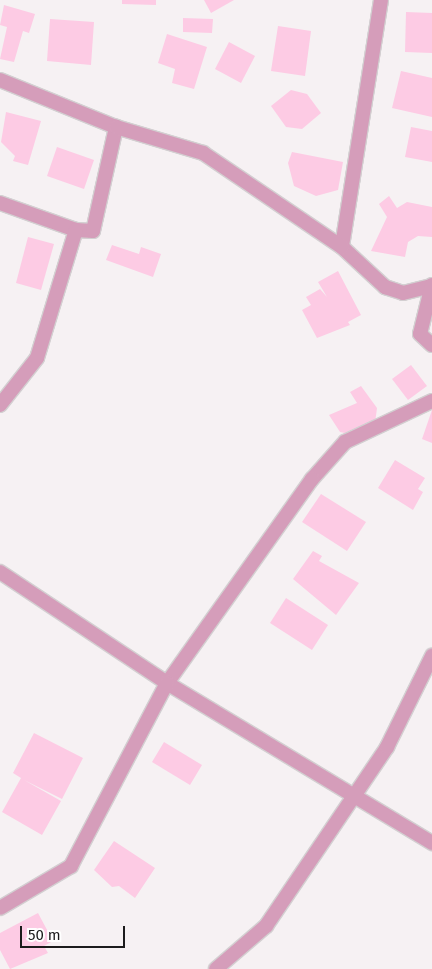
<!DOCTYPE html>
<style>
body{margin:0}
#map{position:relative;width:432px;height:969px;overflow:hidden;background:#f6f1f3;font-family:"Fira Sans",sans-serif}
div>[style]{position:absolute}
[style*='--x']{left:calc(var(--x)*1px);top:calc(var(--y)*1px);width:calc(var(--w)*1px);rotate:calc(var(--a)*1deg)}
.building>*{inset:0;background:#fdcbe4}
.roads{filter:drop-shadow(1px 0 #d3cfd1) drop-shadow(-1px 0 #d3cfd1) drop-shadow(0 1px #d3cfd1) drop-shadow(0 -1px #d3cfd1)}
.minor>*{height:14px;margin:-7px;padding:0 7px;transform-origin:7px;border-radius:7px;background:#d59dba}
span{translate:-50% -50%;white-space:nowrap;text-align:center;line-height:1.15;-webkit-text-stroke:4px #fff;paint-order:stroke}
.scale{position:absolute;left:20px;top:926px;width:105px;height:22px;box-sizing:border-box;border:2px solid #1c1b1c;border-top:0;padding-left:6px;font-size:15px;line-height:18px;white-space:nowrap;color:#1c1b1c;-webkit-text-stroke:4px #fff;paint-order:stroke}
</style>
<div id="map">
<div class="building">
<div style="clip-path:polygon(122px 0,156px 0,156px 5px,122px 4px)"></div>
<div style="clip-path:polygon(204px 0,234px 0,211px 13px)"></div>
<div style="clip-path:polygon(4px 5px,35px 14px,29px 33px,23px 31px,14px 62px,0 59px,7px 27px,0 25px)"></div>
<div style="clip-path:polygon(406px 12px,432px 13px,432px 53px,405px 52px)"></div>
<div style="clip-path:polygon(183px 18px,213px 19px,212px 33px,183px 32px)"></div>
<div style="clip-path:polygon(50px 19px,94px 22px,91px 65px,47px 61px)"></div>
<div style="clip-path:polygon(278px 26px,311px 31px,305px 76px,271px 71px)"></div>
<div style="clip-path:polygon(167px 34px,207px 47px,194px 89px,172px 83px,175px 69px,158px 63px)"></div>
<div style="clip-path:polygon(229px 42px,255px 56px,241px 83px,215px 69px)"></div>
<div style="clip-path:polygon(401px 71px,432px 78px,432px 117px,392px 108px)"></div>
<div style="clip-path:polygon(291px 90px,307px 94px,321px 113px,302px 129px,286px 127px,271px 106px)"></div>
<div style="clip-path:polygon(6px 112px,41px 121px,28px 165px,13px 161px,15px 156px,1px 142px)"></div>
<div style="clip-path:polygon(411px 127px,432px 131px,432px 162px,405px 157px)"></div>
<div style="clip-path:polygon(57px 147px,94px 160px,84px 189px,47px 176px)"></div>
<div style="clip-path:polygon(292px 152px,343px 162px,338px 190px,316px 196px,294px 186px,288px 163px)"></div>
<div style="clip-path:polygon(389px 196px,397px 208px,407px 202px,432px 207px,432px 237px,418px 236px,408px 242px,405px 257px,371px 251px,387px 217px,379px 204px)"></div>
<div style="clip-path:polygon(28px 237px,54px 244px,41px 290px,16px 283px)"></div>
<div style="clip-path:polygon(112px 245px,139px 254px,141px 247px,161px 254px,153px 277px,106px 260px)"></div>
<div style="clip-path:polygon(338px 271px,361px 315px,348px 322px,350px 325px,317px 338px,302px 310px,311px 305px,306px 297px,320px 289px,327px 297px,318px 282px)"></div>
<div style="clip-path:polygon(411px 365px,427px 386px,408px 400px,392px 379px)"></div>
<div style="clip-path:polygon(361px 386px,377px 408px,375px 423px,354px 435px,340px 432px,329px 415px,357px 403px,350px 392px)"></div>
<div style="clip-path:polygon(432px 410px,432px 443px,422px 439px)"></div>
<div style="clip-path:polygon(395px 460px,425px 478px,418px 489px,423px 492px,413px 510px,378px 488px)"></div>
<div style="clip-path:polygon(321px 494px,366px 522px,347px 551px,302px 522px)"></div>
<div style="clip-path:polygon(313px 551px,322px 556px,319px 561px,359px 583px,336px 615px,293px 579px)"></div>
<div style="clip-path:polygon(286px 598px,328px 625px,312px 650px,270px 623px)"></div>
<div style="clip-path:polygon(34px 733px,83px 758px,62px 799px,24px 780px,61px 801px,42px 835px,2px 812px,21px 778px,13px 773px)"></div>
<div style="clip-path:polygon(164px 742px,202px 765px,190px 785px,152px 762px)"></div>
<div style="clip-path:polygon(114px 841px,155px 868px,135px 898px,119px 886px,112px 887px,94px 870px)"></div>
<div style="clip-path:polygon(38px 913px,53px 941px,44px 946px,48px 953px,10px 969px,0 950px,0 933px)"></div>
</div>
<div class="roads">
<div class="minor">
<div style="--x:381;--y:0;--w:250;--a:99"></div>
<div style="--x:342;--y:247;--w:59;--a:42.9"></div>
<div style="--x:385;--y:287;--w:19;--a:18"></div>
<div style="--x:403;--y:293;--w:30;--a:-14"></div>
<div style="--x:0;--y:80;--w:125;--a:22.1"></div>
<div style="--x:0;--y:203;--w:81;--a:19.6"></div>
<div style="--x:76;--y:230;--w:17;--a:3"></div>
<div style="--x:93;--y:231;--w:107;--a:-77.5"></div>
<div style="--x:116;--y:127;--w:91;--a:16.6"></div>
<div style="--x:203;--y:153;--w:168;--a:34.1"></div>
<div style="--x:432;--y:285;--w:50;--a:103.8"></div>
<div style="--x:420;--y:334;--w:16;--a:43"></div>
<div style="--x:432;--y:401;--w:96;--a:154.8"></div>
<div style="--x:345;--y:442;--w:50;--a:131.7"></div>
<div style="--x:312;--y:479;--w:250;--a:125.4"></div>
<div style="--x:167;--y:683;--w:310;--a:31.1"></div>
<div style="--x:0;--y:405;--w:60;--a:-51.8"></div>
<div style="--x:37;--y:358;--w:134;--a:-73.1"></div>
<div style="--x:0;--y:572;--w:201;--a:33.6"></div>
<div style="--x:167;--y:683;--w:207;--a:117.7"></div>
<div style="--x:71;--y:866;--w:82;--a:149.4"></div>
<div style="--x:216;--y:969;--w:66;--a:-40.7"></div>
<div style="--x:266;--y:926;--w:216;--a:-55.9"></div>
<div style="--x:387;--y:747;--w:102;--a:-63.7"></div>
</div>
</div>
<div class="scale">50 m</div>
</div>
